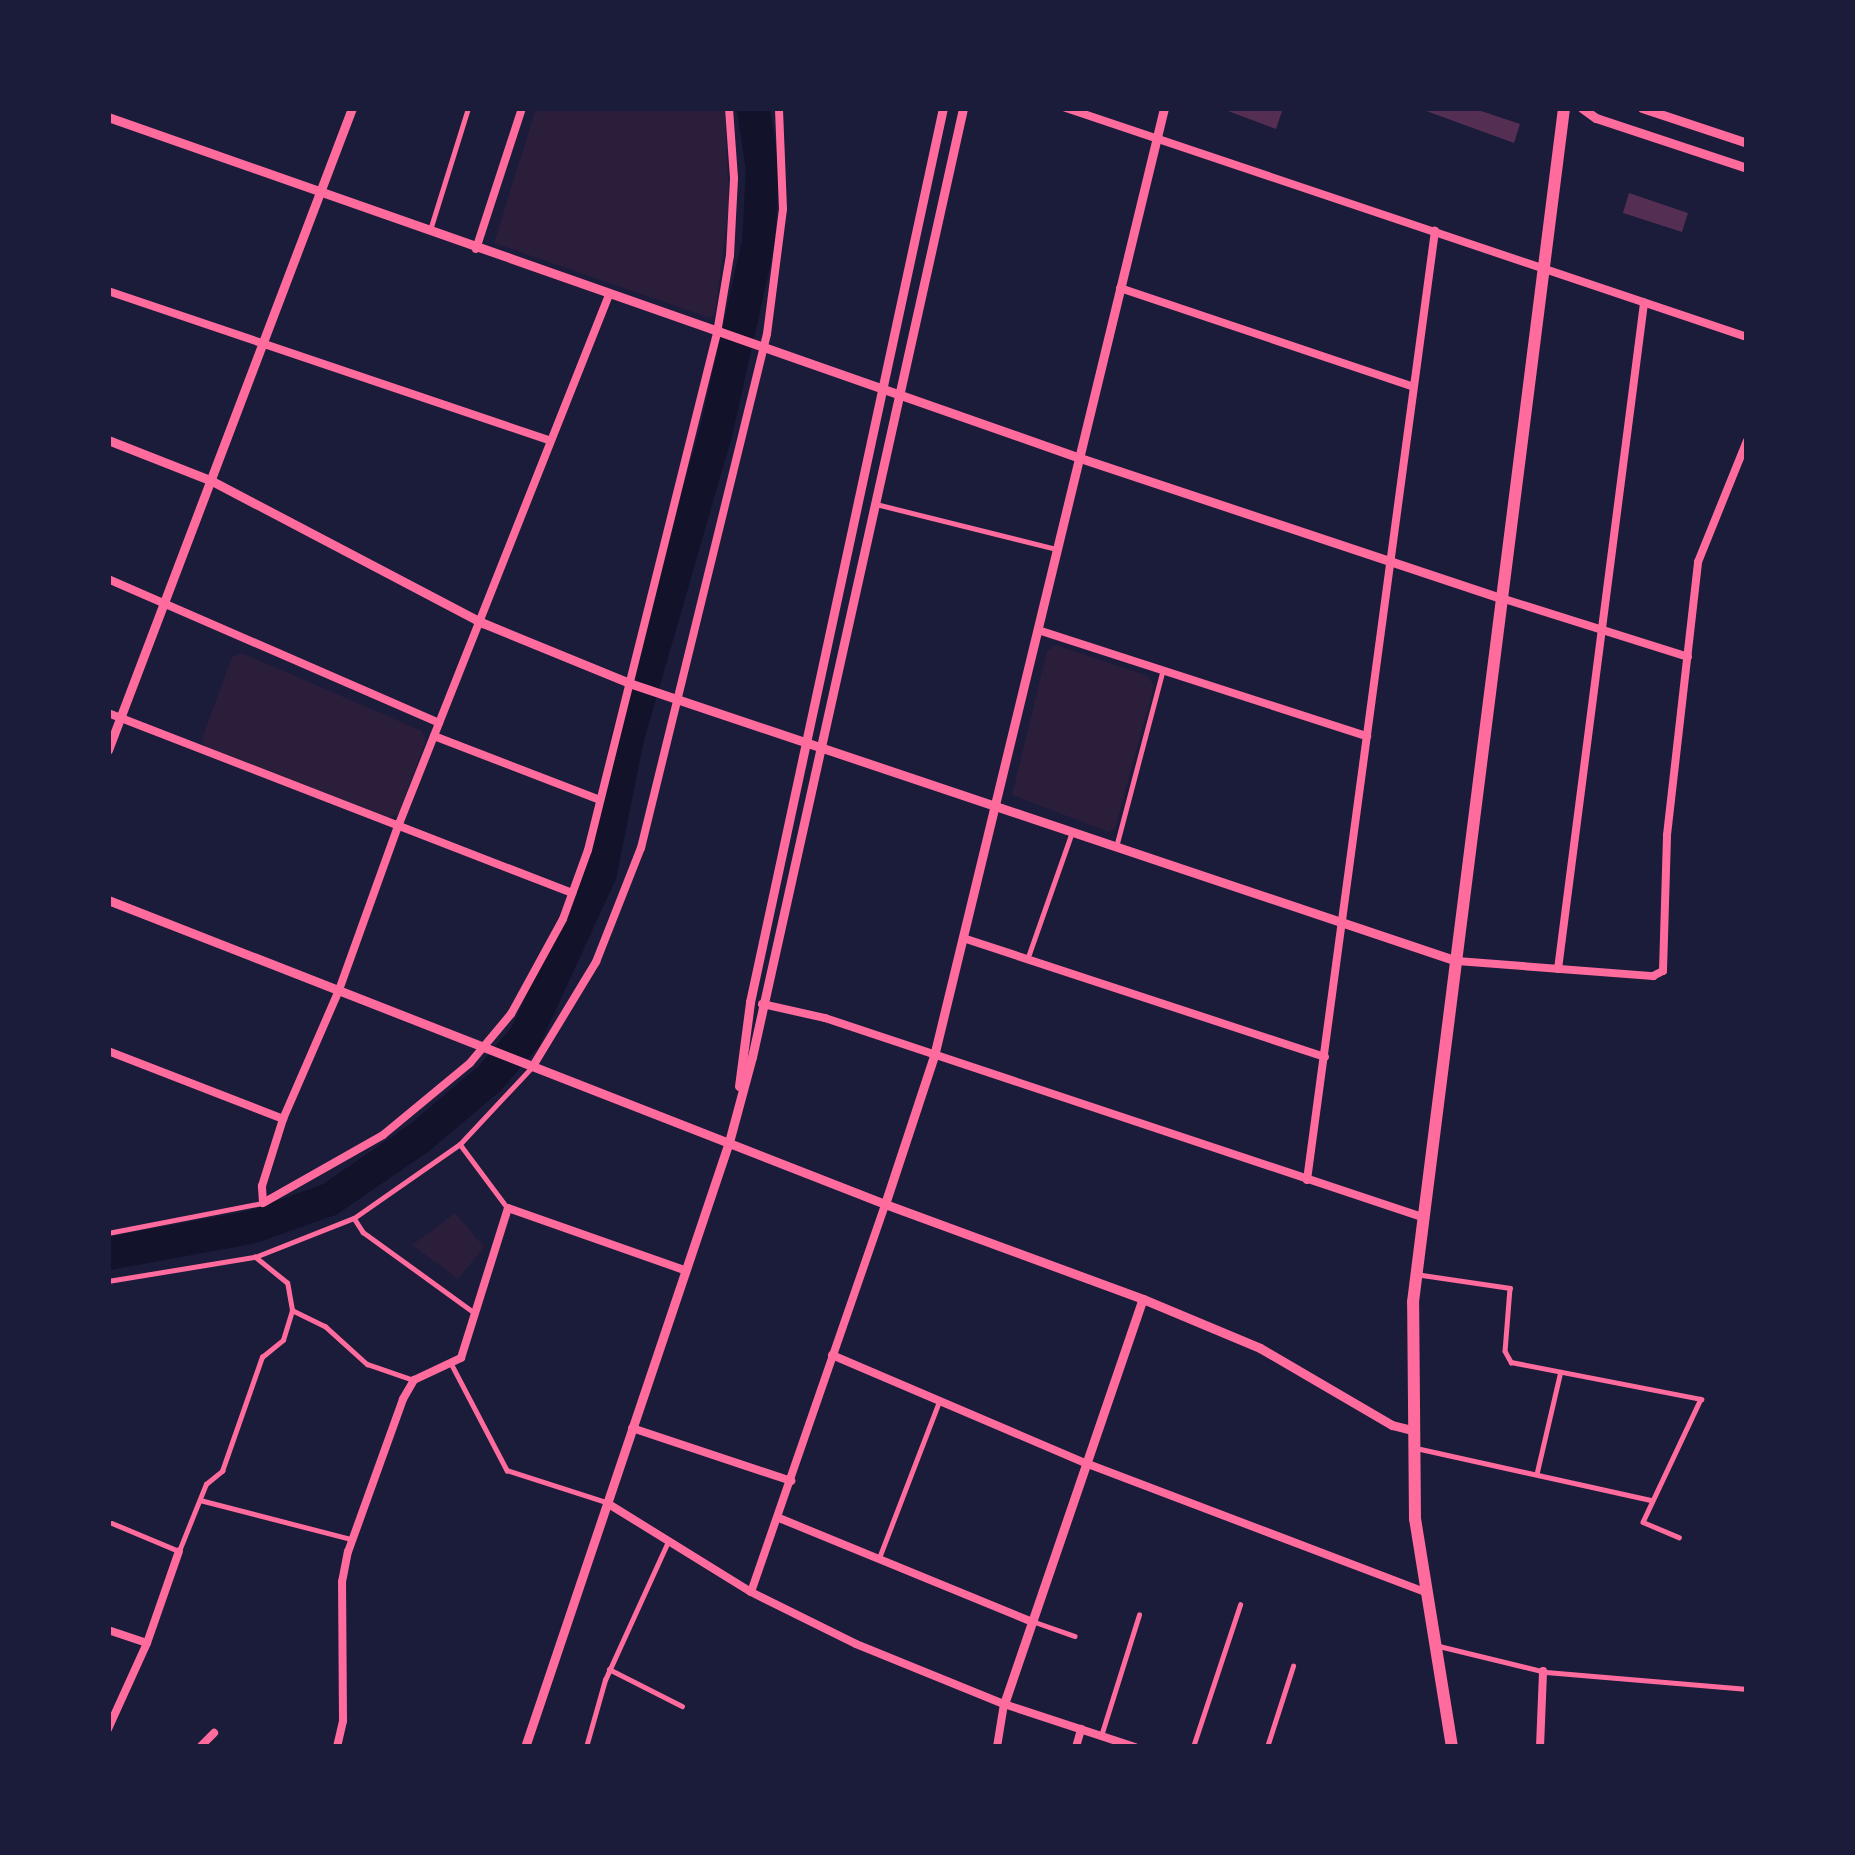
<!DOCTYPE html>
<style>
body{margin:0}
#map{position:relative;width:1855px;height:1855px;overflow:hidden;background:#1b1b3a;font-family:"PT Sans",sans-serif}
div>[style]{position:absolute}
[style*='--x']{left:calc(var(--x)*1px);top:calc(var(--y)*1px);width:calc(var(--w)*1px);rotate:calc(var(--a)*1deg)}
.green>*{inset:0;background:#2a1e3b}
.river>*{height:33px;margin:-16.5px;padding:0 16.5px;transform-origin:16.5px;border-radius:16.5px;background:#12122b}
.building>*{inset:0;background:#542f53}
.service>*{height:4.5px;margin:-2.25px;padding:0 2.25px;transform-origin:2.25px;border-radius:2.25px;background:#ff6b9d}
.minor>*{height:8px;margin:-4px;padding:0 4px;transform-origin:4px;border-radius:4px;background:#ff6b9d}
.tertiary>*{height:9px;margin:-4.5px;padding:0 4.5px;transform-origin:4.5px;border-radius:4.5px;background:#ff6b9d}
.primary>*{height:12px;margin:-6px;padding:0 6px;transform-origin:6px;border-radius:6px;background:#ff6b9d}
span{translate:-50% -50%;white-space:nowrap;text-align:center;line-height:1.15;-webkit-text-stroke:10px #1b1b3a;paint-order:stroke}
.frame{position:absolute;inset:0;border:111px solid #1b1b3a;pointer-events:none}
</style>
<div id="map">
<div class="green">
<div style="clip-path:polygon(536px 108px,725px 108px,729px 205px,715px 314px,710px 318px,494px 243px)"></div>
<div style="clip-path:polygon(1056px 645px,1148px 676px,1154px 686px,1115px 829px,1109px 832px,1012px 795px,1047px 651px)"></div>
<div style="clip-path:polygon(242px 653px,422px 731px,426px 740px,399px 814px,389px 818px,205px 748px,202px 738px,232px 657px)"></div>
<div style="clip-path:polygon(455px 1213px,484px 1247px,458px 1279px,412px 1245px)"></div>
</div>
<div class="river">
<div style="--x:108;--y:1253;--w:144;--a:-10.4"></div>
<div style="--x:250;--y:1227;--w:84;--a:-19.5"></div>
<div style="--x:329;--y:1199;--w:108;--a:-34.4"></div>
<div style="--x:418;--y:1138;--w:93;--a:-40.2"></div>
<div style="--x:489;--y:1078;--w:55;--a:-49.4"></div>
<div style="--x:525;--y:1036;--w:180;--a:-65.4"></div>
<div style="--x:600;--y:872;--w:137;--a:-78.6"></div>
<div style="--x:627;--y:738;--w:316;--a:-73.9"></div>
<div style="--x:715;--y:434;--w:197;--a:-77.4"></div>
<div style="--x:758;--y:242;--w:73;--a:-86.9"></div>
<div style="--x:762;--y:169;--w:62;--a:-98.4"></div>
</div>
<div class="building">
<div style="clip-path:polygon(1220px 108px,1283px 108px,1276px 129px)"></div>
<div style="clip-path:polygon(1418px 108px,1472px 108px,1520px 124px,1514px 143px)"></div>
<div style="clip-path:polygon(1629px 193px,1688px 213px,1682px 232px,1623px 213px)"></div>
</div>
<div class="service">
<div style="--x:431;--y:227;--w:125;--a:-72.7"></div>
<div style="--x:876;--y:504;--w:187;--a:14"></div>
<div style="--x:1116;--y:847;--w:180;--a:-75.2"></div>
<div style="--x:1028;--y:957;--w:133;--a:-70.6"></div>
<div style="--x:460;--y:1144;--w:79;--a:53.3"></div>
<div style="--x:354;--y:1218;--w:17;--a:57"></div>
<div style="--x:363;--y:1232;--w:138;--a:35.9"></div>
<div style="--x:108;--y:1233;--w:158;--a:-11"></div>
<div style="--x:1422;--y:1275;--w:89;--a:8.4"></div>
<div style="--x:1510;--y:1288;--w:63;--a:94.5"></div>
<div style="--x:1505;--y:1351;--w:13;--a:61"></div>
<div style="--x:1511;--y:1362;--w:194;--a:11"></div>
<div style="--x:1701;--y:1399;--w:136;--a:115.2"></div>
<div style="--x:1643;--y:1522;--w:39;--a:23"></div>
<div style="--x:108;--y:1281;--w:149;--a:-9.3"></div>
<div style="--x:255;--y:1257;--w:106;--a:-21.5"></div>
<div style="--x:354;--y:1218;--w:129;--a:-34.9"></div>
<div style="--x:460;--y:1144;--w:107;--a:-46.9"></div>
<div style="--x:292;--y:1310;--w:37;--a:26"></div>
<div style="--x:325;--y:1326;--w:57;--a:42.1"></div>
<div style="--x:367;--y:1364;--w:50;--a:18.8"></div>
<div style="--x:452;--y:1365;--w:119;--a:62.4"></div>
<div style="--x:507;--y:1470;--w:104;--a:17.9"></div>
<div style="--x:1416;--y:1448;--w:240;--a:12.5"></div>
<div style="--x:1537;--y:1472;--w:102;--a:-76.9"></div>
<div style="--x:200;--y:1500;--w:156;--a:14.5"></div>
<div style="--x:112;--y:1523;--w:73;--a:22.7"></div>
<div style="--x:179;--y:1551;--w:72;--a:-68.1"></div>
<div style="--x:206;--y:1484;--w:21;--a:-39"></div>
<div style="--x:222;--y:1471;--w:121;--a:-70.7"></div>
<div style="--x:262;--y:1357;--w:27;--a:-39"></div>
<div style="--x:283;--y:1340;--w:31;--a:-73"></div>
<div style="--x:292;--y:1310;--w:27;--a:-100"></div>
<div style="--x:287;--y:1283;--w:41;--a:-140.9"></div>
<div style="--x:879;--y:1558;--w:167;--a:-69"></div>
<div style="--x:1035;--y:1622;--w:42;--a:19.3"></div>
<div style="--x:1439;--y:1646;--w:110;--a:13.7"></div>
<div style="--x:1546;--y:1672;--w:202;--a:4.8"></div>
<div style="--x:609;--y:1669;--w:82;--a:26.9"></div>
<div style="--x:1101;--y:1736;--w:127;--a:-72.6"></div>
<div style="--x:586;--y:1747;--w:70;--a:-74.2"></div>
<div style="--x:605;--y:1680;--w:152;--a:-65.5"></div>
<div style="--x:1193;--y:1747;--w:150;--a:-71.7"></div>
<div style="--x:1267;--y:1747;--w:85;--a:-72.2"></div>
</div>
<div class="minor">
<div style="--x:1066;--y:108;--w:718;--a:18.59"></div>
<div style="--x:476;--y:249;--w:148;--a:-71.9"></div>
<div style="--x:1120;--y:288;--w:308;--a:18.6"></div>
<div style="--x:108;--y:291;--w:465;--a:18.7"></div>
<div style="--x:108;--y:579;--w:361;--a:23.5"></div>
<div style="--x:1501;--y:598;--w:196;--a:17.5"></div>
<div style="--x:1038;--y:630;--w:346;--a:17.9"></div>
<div style="--x:108;--y:713;--w:498;--a:21.2"></div>
<div style="--x:434;--y:736;--w:178;--a:21.1"></div>
<div style="--x:963;--y:938;--w:381;--a:18.2"></div>
<div style="--x:1457;--y:961;--w:197;--a:4.4"></div>
<div style="--x:1653;--y:976;--w:11;--a:-27"></div>
<div style="--x:1663;--y:971;--w:136;--a:-88.3"></div>
<div style="--x:1667;--y:835;--w:275;--a:-83.5"></div>
<div style="--x:1698;--y:562;--w:131;--a:-68"></div>
<div style="--x:1558;--y:969;--w:672;--a:-82.64"></div>
<div style="--x:762;--y:1004;--w:65;--a:12.5"></div>
<div style="--x:825;--y:1018;--w:629;--a:18.43"></div>
<div style="--x:108;--y:1051;--w:188;--a:21.2"></div>
<div style="--x:533;--y:1066;--w:122;--a:-58.8"></div>
<div style="--x:596;--y:962;--w:123;--a:-68.5"></div>
<div style="--x:641;--y:848;--w:529;--a:-76.23"></div>
<div style="--x:767;--y:334;--w:126;--a:-82.7"></div>
<div style="--x:783;--y:209;--w:101;--a:-92.3"></div>
<div style="--x:1307;--y:1180;--w:958;--a:-82.32"></div>
<div style="--x:263;--y:1202;--w:16;--a:-94"></div>
<div style="--x:262;--y:1186;--w:70;--a:-72.6"></div>
<div style="--x:283;--y:1119;--w:141;--a:-66.5"></div>
<div style="--x:339;--y:990;--w:171;--a:-70.2"></div>
<div style="--x:397;--y:829;--w:575;--a:-68.35"></div>
<div style="--x:263;--y:1203;--w:138;--a:-29.5"></div>
<div style="--x:383;--y:1135;--w:113;--a:-39.6"></div>
<div style="--x:470;--y:1063;--w:64;--a:-50.1"></div>
<div style="--x:511;--y:1014;--w:108;--a:-61.3"></div>
<div style="--x:563;--y:919;--w:73;--a:-70.1"></div>
<div style="--x:588;--y:850;--w:533;--a:-75.99"></div>
<div style="--x:717;--y:333;--w:79;--a:-80.5"></div>
<div style="--x:730;--y:255;--w:77;--a:-87"></div>
<div style="--x:734;--y:178;--w:70;--a:-94.1"></div>
<div style="--x:832;--y:1355;--w:278;--a:23.1"></div>
<div style="--x:1088;--y:1464;--w:358;--a:20.8"></div>
<div style="--x:632;--y:1428;--w:168;--a:18.4"></div>
<div style="--x:607;--y:1503;--w:169;--a:31.7"></div>
<div style="--x:751;--y:1592;--w:117;--a:26.3"></div>
<div style="--x:856;--y:1644;--w:160;--a:22.1"></div>
<div style="--x:1004;--y:1704;--w:138;--a:18.2"></div>
<div style="--x:779;--y:1518;--w:274;--a:22.3"></div>
<div style="--x:751;--y:1592;--w:410;--a:-70.9"></div>
<div style="--x:108;--y:1630;--w:41;--a:18.4"></div>
<div style="--x:108;--y:1729;--w:94;--a:-65.6"></div>
<div style="--x:147;--y:1643;--w:97;--a:-70.8"></div>
<div style="--x:200;--y:1747;--w:20;--a:-45"></div>
<div style="--x:337;--y:1747;--w:27;--a:-77"></div>
<div style="--x:343;--y:1721;--w:139;--a:-90.4"></div>
<div style="--x:342;--y:1582;--w:31;--a:-79"></div>
<div style="--x:348;--y:1552;--w:163;--a:-70.2"></div>
<div style="--x:403;--y:1399;--w:22;--a:-60"></div>
<div style="--x:414;--y:1380;--w:52;--a:-25.1"></div>
<div style="--x:461;--y:1358;--w:157;--a:-72.6"></div>
<div style="--x:508;--y:1208;--w:187;--a:19.4"></div>
<div style="--x:997;--y:1747;--w:44;--a:-80.8"></div>
<div style="--x:1076;--y:1747;--w:19;--a:-74"></div>
<div style="--x:1540;--y:1747;--w:76;--a:-87.7"></div>
</div>
<div class="tertiary">
<div style="--x:1582;--y:108;--w:17;--a:36"></div>
<div style="--x:1596;--y:118;--w:159;--a:18.3"></div>
<div style="--x:1642;--y:108;--w:111;--a:18.4"></div>
<div style="--x:108;--y:117;--w:1030;--a:19.33"></div>
<div style="--x:1080;--y:458;--w:444;--a:18.4"></div>
<div style="--x:108;--y:440;--w:112;--a:21.5"></div>
<div style="--x:212;--y:481;--w:306;--a:27.7"></div>
<div style="--x:483;--y:623;--w:158;--a:22.3"></div>
<div style="--x:629;--y:683;--w:873;--a:18.56"></div>
<div style="--x:108;--y:750;--w:687;--a:-69.19"></div>
<div style="--x:108;--y:900;--w:834;--a:21.37"></div>
<div style="--x:885;--y:1204;--w:275;--a:20.2"></div>
<div style="--x:1143;--y:1299;--w:127;--a:22.7"></div>
<div style="--x:1260;--y:1348;--w:153;--a:30.3"></div>
<div style="--x:1392;--y:1425;--w:21;--a:14"></div>
<div style="--x:739;--y:1086;--w:85;--a:-82.5"></div>
<div style="--x:750;--y:1002;--w:915;--a:-77.82"></div>
<div style="--x:885;--y:1204;--w:156;--a:-71.7"></div>
<div style="--x:934;--y:1056;--w:976;--a:-76.36"></div>
<div style="--x:1004;--y:1704;--w:428;--a:-71.1"></div>
<div style="--x:525;--y:1747;--w:638;--a:-71.37"></div>
<div style="--x:729;--y:1142;--w:88;--a:-74.9"></div>
<div style="--x:752;--y:1057;--w:972;--a:-77.46"></div>
</div>
<div class="primary">
<div style="--x:1452;--y:1747;--w:231;--a:-99.2"></div>
<div style="--x:1415;--y:1519;--w:217;--a:-90.5"></div>
<div style="--x:1413;--y:1302;--w:1204;--a:-82.79"></div>
</div>
<div class="frame"></div>
</div>
